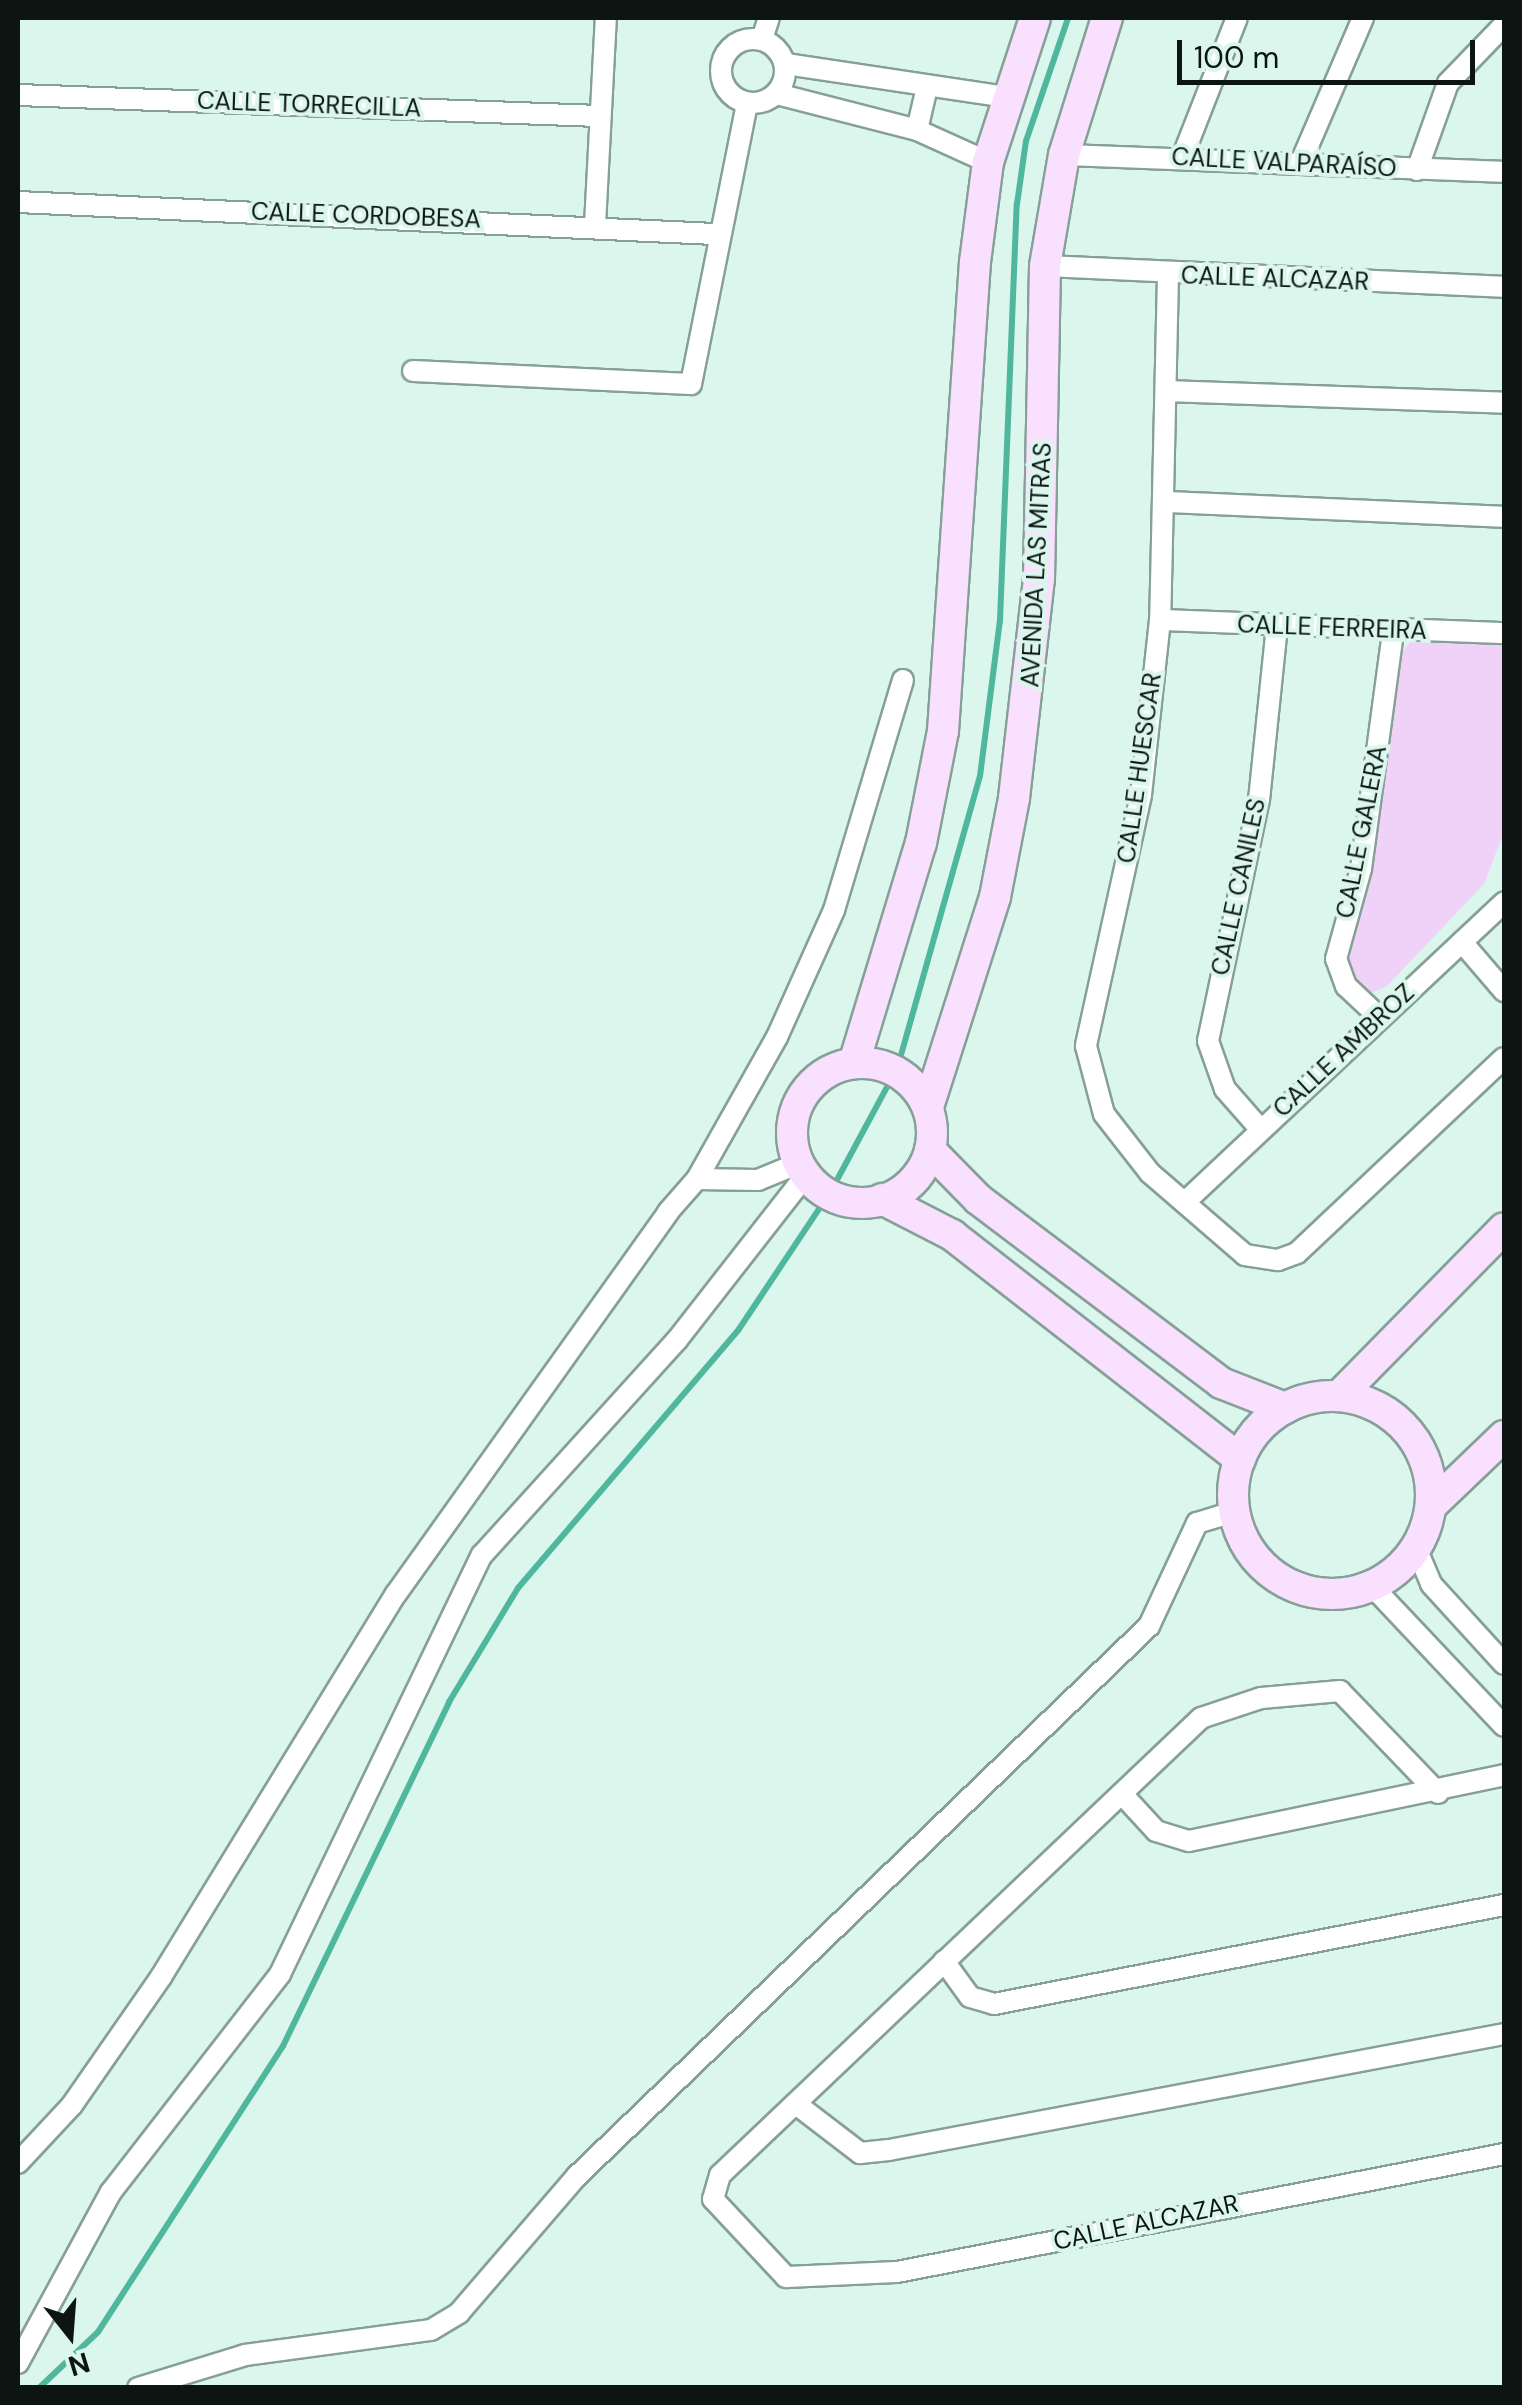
<!DOCTYPE html>
<meta charset="utf-8">
<style>
body{margin:0}
#map{position:relative;width:1522px;height:2405px;overflow:hidden;background:#dbf6ed;font-family:"DM Sans",sans-serif}
div>[style]{position:absolute}
[style*='--x']{left:calc(var(--x)*1px);top:calc(var(--y)*1px);width:calc(var(--w)*1px);rotate:calc(var(--a)*1deg)}
.green>*{inset:0;background:#f0d1f7}
.stream>*{height:6px;margin:-3px;padding:0 3px;transform-origin:3px;border-radius:3px;background:#4eb79d}
.roads{filter:drop-shadow(2px 0 #86a098) drop-shadow(-2px 0 #86a098) drop-shadow(0 2px #86a098) drop-shadow(0 -2px #86a098)}
.street>*{height:20px;margin:-10px;padding:0 10px;transform-origin:10px;border-radius:10px;background:#fff}
.street>.ring{margin:-10px;padding:0;box-sizing:content-box;background:none;border:20px solid #fff;border-radius:50%}
.secondary>*{height:30px;margin:-15px;padding:0 15px;transform-origin:15px;border-radius:15px;background:#f9e0ff}
.secondary>.ring{margin:-15px;padding:0;box-sizing:content-box;background:none;border:30px solid #f9e0ff;border-radius:50%}
span{translate:-50% -50%;white-space:nowrap;text-align:center;line-height:1.15;-webkit-text-stroke:8px #dbf6ed;paint-order:stroke}
.street-label{font-size:25px;color:#0c1512}
.frame{position:absolute;inset:0;border:20px solid #0c1512;pointer-events:none}
.north{position:absolute;left:20px;top:2285px;width:100px;height:100px;-webkit-text-stroke:8px #dbf6ed;paint-order:stroke;rotate:163deg;font-size:28px;font-weight:700;line-height:40px;text-align:center;color:#0c1512}
.north::after{content:'';display:block;margin:auto;width:35px;height:45px;background:#0c1512;clip-path:polygon(50% 0,100% 100%,50% 72%,0 100%)}
.scale{position:absolute;left:1177px;top:40px;width:298px;height:45px;box-sizing:border-box;border:5px solid #0c1512;border-top:0;padding-left:12px;font-size:30px;line-height:35px;white-space:nowrap;color:#0c1512;-webkit-text-stroke:8px #dbf6ed;paint-order:stroke}
</style>
<div id="map">
<div class="green">
<div style="clip-path:polygon(1413px 639px,1504px 643px,1504px 832px,1484px 884px,1386px 987px,1370px 993px,1345px 970px,1371px 859px,1394px 660px)"></div>
</div>
<div class="stream">
<div style="--x:901;--y:1055;--w:290;--a:-74.2"></div>
<div style="--x:980;--y:776;--w:157;--a:-82.7"></div>
<div style="--x:1000;--y:620;--w:416;--a:-87.7"></div>
<div style="--x:1017;--y:204;--w:64;--a:-81.9"></div>
<div style="--x:1026;--y:141;--w:130;--a:-71.1"></div>
<div style="--x:838;--y:1178;--w:103;--a:-61.7"></div>
<div style="--x:39;--y:2388;--w:81;--a:-43.5"></div>
<div style="--x:98;--y:2332;--w:341;--a:-57.1"></div>
<div style="--x:283;--y:2046;--w:382;--a:-64.2"></div>
<div style="--x:449;--y:1702;--w:133;--a:-58.8"></div>
<div style="--x:518;--y:1588;--w:340;--a:-49.5"></div>
<div style="--x:739;--y:1329;--w:144;--a:-56.3"></div>
</div>
<div class="roads">
<div class="street">
<div class="ring" style="left:721px;top:39px;width:44px;height:44px"></div>
<div style="--x:762;--y:39;--w:22;--a:-72"></div>
<div style="--x:786;--y:64;--w:222;--a:8.5"></div>
<div style="--x:777;--y:94;--w:145;--a:14.4"></div>
<div style="--x:917;--y:130;--w:78;--a:24.3"></div>
<div style="--x:18;--y:95;--w:582;--a:2.07"></div>
<div style="--x:917;--y:130;--w:44;--a:-76.9"></div>
<div style="--x:1064;--y:155;--w:440;--a:2.2"></div>
<div style="--x:1182;--y:158;--w:150;--a:-68.6"></div>
<div style="--x:1301;--y:162;--w:157;--a:-66.7"></div>
<div style="--x:1417;--y:170;--w:92;--a:-70.4"></div>
<div style="--x:1448;--y:83;--w:81;--a:-46"></div>
<div style="--x:18;--y:202;--w:697;--a:2.63"></div>
<div style="--x:595;--y:225;--w:207;--a:-87"></div>
<div style="--x:1045;--y:266;--w:459;--a:2.6"></div>
<div style="--x:1168;--y:275;--w:345;--a:91.3"></div>
<div style="--x:1160;--y:620;--w:176;--a:96.2"></div>
<div style="--x:1141;--y:795;--w:257;--a:102.4"></div>
<div style="--x:1086;--y:1046;--w:70;--a:75.2"></div>
<div style="--x:1104;--y:1114;--w:75;--a:52.1"></div>
<div style="--x:1150;--y:1173;--w:125;--a:40.8"></div>
<div style="--x:1245;--y:1255;--w:33;--a:9"></div>
<div style="--x:1278;--y:1260;--w:20;--a:-20"></div>
<div style="--x:1297;--y:1253;--w:284;--a:-43.3"></div>
<div style="--x:413;--y:371;--w:278;--a:2.7"></div>
<div style="--x:691;--y:384;--w:287;--a:-78.7"></div>
<div style="--x:1168;--y:391;--w:336;--a:2"></div>
<div style="--x:1167;--y:502;--w:337;--a:2.5"></div>
<div style="--x:1160;--y:620;--w:344;--a:2.2"></div>
<div style="--x:1462;--y:942;--w:65;--a:49.4"></div>
<div style="--x:1378;--y:1016;--w:44;--a:-136.8"></div>
<div style="--x:1346;--y:986;--w:29;--a:-110"></div>
<div style="--x:1336;--y:959;--w:93;--a:-74.5"></div>
<div style="--x:1361;--y:869;--w:239;--a:-82.3"></div>
<div style="--x:1261;--y:1130;--w:55;--a:-131.3"></div>
<div style="--x:1225;--y:1089;--w:51;--a:-109.5"></div>
<div style="--x:1208;--y:1041;--w:246;--a:-78.1"></div>
<div style="--x:1259;--y:800;--w:174;--a:-84.1"></div>
<div style="--x:697;--y:1179;--w:163;--a:-60.6"></div>
<div style="--x:777;--y:1037;--w:139;--a:-65.8"></div>
<div style="--x:834;--y:910;--w:240;--a:-73.3"></div>
<div style="--x:1185;--y:1202;--w:438;--a:-43.2"></div>
<div style="--x:1416;--y:1548;--w:39;--a:67"></div>
<div style="--x:1431;--y:1584;--w:108;--a:47.6"></div>
<div style="--x:1372;--y:1586;--w:192;--a:46.7"></div>
<div style="--x:1438;--y:1793;--w:141;--a:-133.9"></div>
<div style="--x:1340;--y:1691;--w:79;--a:174.9"></div>
<div style="--x:1261;--y:1698;--w:63;--a:161.6"></div>
<div style="--x:1201;--y:1718;--w:663;--a:136.47"></div>
<div style="--x:720;--y:2175;--w:25;--a:106"></div>
<div style="--x:713;--y:2199;--w:107;--a:46.9"></div>
<div style="--x:786;--y:2277;--w:111;--a:-2.6"></div>
<div style="--x:897;--y:2272;--w:618;--a:-11"></div>
<div style="--x:1122;--y:1794;--w:50;--a:47.4"></div>
<div style="--x:1156;--y:1831;--w:34;--a:17"></div>
<div style="--x:1189;--y:1841;--w:322;--a:-11.8"></div>
<div style="--x:944;--y:1961;--w:44;--a:54.2"></div>
<div style="--x:970;--y:1997;--w:25;--a:16"></div>
<div style="--x:994;--y:2004;--w:520;--a:-10.99"></div>
<div style="--x:796;--y:2104;--w:81;--a:37.4"></div>
<div style="--x:860;--y:2153;--w:29;--a:-6"></div>
<div style="--x:889;--y:2150;--w:626;--a:-10.68"></div>
<div style="--x:18;--y:2163;--w:79;--a:-47"></div>
<div style="--x:72;--y:2105;--w:156;--a:-55.2"></div>
<div style="--x:161;--y:1977;--w:449;--a:-58.5"></div>
<div style="--x:396;--y:1594;--w:469;--a:-54.5"></div>
<div style="--x:668;--y:1212;--w:44;--a:-48.7"></div>
<div style="--x:697;--y:1179;--w:61;--a:0.9"></div>
<div style="--x:758;--y:1180;--w:44;--a:-22.5"></div>
<div style="--x:18;--y:2363;--w:195;--a:-61.5"></div>
<div style="--x:111;--y:2192;--w:276;--a:-52.2"></div>
<div style="--x:280;--y:1974;--w:465;--a:-64.3"></div>
<div style="--x:482;--y:1555;--w:290;--a:-47.8"></div>
<div style="--x:677;--y:1340;--w:209;--a:-52"></div>
<div style="--x:138;--y:2388;--w:112;--a:-17.1"></div>
<div style="--x:245;--y:2355;--w:188;--a:-7.7"></div>
<div style="--x:431;--y:2330;--w:33;--a:-31"></div>
<div style="--x:459;--y:2313;--w:181;--a:-49.3"></div>
<div style="--x:577;--y:2176;--w:794;--a:-43.88"></div>
<div style="--x:1149;--y:1626;--w:114;--a:-65"></div>
<div style="--x:1197;--y:1523;--w:39;--a:-17"></div>
</div>
<div class="secondary">
<div style="--x:854;--y:1063;--w:230;--a:-73.1"></div>
<div style="--x:921;--y:843;--w:114;--a:-78.9"></div>
<div style="--x:943;--y:731;--w:470;--a:-86.1"></div>
<div style="--x:975;--y:262;--w:101;--a:-82.6"></div>
<div style="--x:988;--y:162;--w:151;--a:-71.9"></div>
<div class="ring" style="left:792px;top:1063px;width:110px;height:110px"></div>
<div style="--x:928;--y:1107;--w:220;--a:-72.3"></div>
<div style="--x:995;--y:897;--w:101;--a:-79.1"></div>
<div style="--x:1014;--y:798;--w:220;--a:-83.5"></div>
<div style="--x:1039;--y:579;--w:313;--a:-88.9"></div>
<div style="--x:1045;--y:266;--w:113;--a:-80.3"></div>
<div style="--x:1064;--y:155;--w:144;--a:-72.6"></div>
<div style="--x:930;--y:1150;--w:69;--a:45.6"></div>
<div style="--x:978;--y:1199;--w:305;--a:37.1"></div>
<div style="--x:1221;--y:1383;--w:69;--a:21.3"></div>
<div style="--x:882;--y:1199;--w:79;--a:27.2"></div>
<div style="--x:952;--y:1235;--w:365;--a:37.9"></div>
<div style="--x:1339;--y:1396;--w:235;--a:-45.5"></div>
<div class="ring" style="left:1233px;top:1396px;width:168px;height:168px"></div>
<div style="--x:1431;--y:1506;--w:101;--a:-43.8"></div>
</div>
</div>
<div class="street-label">
<span style="left:309px;top:105px;rotate:2deg">CALLE TORRECILLA</span>
<span style="left:1284px;top:163px;rotate:3deg">CALLE VALPARAÍSO</span>
<span style="left:366px;top:216px;rotate:2deg">CALLE CORDOBESA</span>
<span style="left:1275px;top:279px;rotate:2deg">CALLE ALCAZAR</span>
<span style="left:1037px;top:565px;rotate:-87deg">AVENIDA LAS MITRAS</span>
<span style="left:1332px;top:628px;rotate:2deg">CALLE FERREIRA</span>
<span style="left:1140px;top:768px;rotate:-82deg">CALLE HUESCAR</span>
<span style="left:1362px;top:832px;rotate:-79deg">CALLE GALERA</span>
<span style="left:1239px;top:887px;rotate:-78deg">CALLE CANILES</span>
<span style="left:1344px;top:1051px;rotate:-43deg">CALLE AMBROZ</span>
<span style="left:1146px;top:2223px;rotate:-12deg">CALLE ALCAZAR</span>
</div>
<div class="frame"></div>
<div class="north">N</div>
<div class="scale">100 m</div>
</div>
